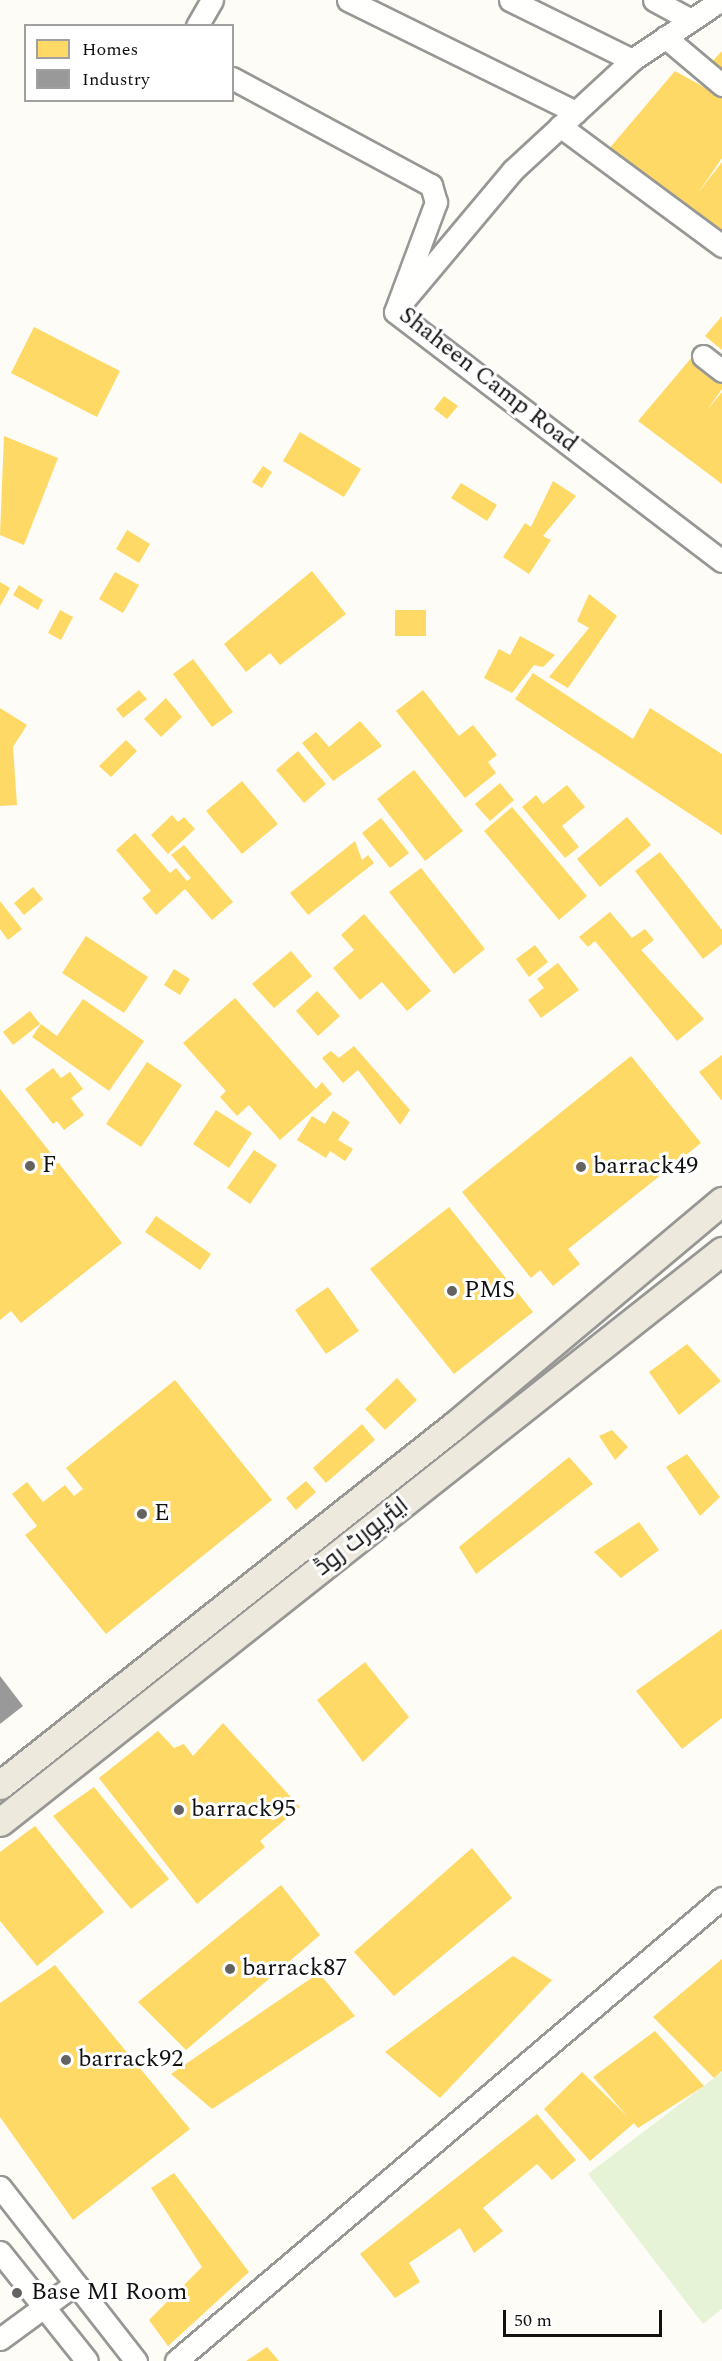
<!DOCTYPE html>
<meta charset="utf-8">
<style>
body{margin:0}
#map{position:relative;width:722px;height:2361px;overflow:hidden;background:#fdfcf7;font-family:Spectral,Cairo,serif}
div>[style]{position:absolute}
[style*='--x']{left:calc(var(--x)*1px);top:calc(var(--y)*1px);width:calc(var(--w)*1px);rotate:calc(var(--a)*1deg)}
.green>*{inset:0;background:#e7f3d7}
.homes>*{inset:0;background:#ffd966}
.industry>*{inset:0;background:#999}
.roads{filter:drop-shadow(2px 0 #979795) drop-shadow(-2px 0 #979795) drop-shadow(0 2px #979795) drop-shadow(0 -2px #979795)}
.minor>*{height:21px;margin:-10.5px;padding:0 10.5px;transform-origin:10.5px;border-radius:10.5px;background:#fffffe}
.major>*{height:27px;margin:-13.5px;padding:0 13.5px;transform-origin:13.5px;border-radius:13.5px;background:#ede9dc}
.dots>*{width:16px;height:16px;translate:-50% -50%;box-sizing:border-box;border:3px solid #fff;border-radius:50%}
span{translate:-50% -50%;white-space:nowrap;text-align:center;line-height:1.15;-webkit-text-stroke:6px #fff;paint-order:stroke}
.street-label{font-size:24px;color:#111}
.poi-label{font-size:24px;color:#111}
.left{translate:0 -50%;text-align:left}
.legend{position:absolute;left:24px;top:24px;width:210px;height:78px;box-sizing:border-box;background:#fff;border:2px solid #a0a0a0;margin:0;padding:8px 10px;list-style:none;font-size:18px;color:#111}
.legend li{display:flex;align-items:center;gap:12px;height:30px}
.legend b{width:30px;border:2px solid #a0a0a0}
.scale{position:absolute;left:503px;top:2310px;width:159px;height:27px;box-sizing:border-box;border:3px solid #111;border-top:0;padding-left:8px;font-size:18px;line-height:21px;white-space:nowrap;color:#111;-webkit-text-stroke:4px #fff;paint-order:stroke}
</style>
<div id="map">
<div class="green">
<div style="clip-path:polygon(722px 2072px,722px 2309px,703px 2324px,588px 2174px)"></div>
</div>
<div class="homes">
<div style="clip-path:polygon(722px 51px,722px 82px,704px 70px)"></div>
<div style="clip-path:polygon(675px 71px,722px 97px,722px 158px,698px 193px,722px 162px,722px 232px,608px 150px)"></div>
<div style="clip-path:polygon(722px 316px,722px 350px,705px 336px)"></div>
<div style="clip-path:polygon(34px 327px,120px 371px,97px 417px,11px 373px)"></div>
<div style="clip-path:polygon(698px 350px,722px 371px,722px 389px,707px 410px,722px 392px,722px 484px,638px 421px)"></div>
<div style="clip-path:polygon(444px 396px,458px 406px,447px 419px,434px 409px)"></div>
<div style="clip-path:polygon(300px 432px,361px 469px,344px 497px,283px 461px)"></div>
<div style="clip-path:polygon(4px 436px,58px 458px,24px 545px,0 535px)"></div>
<div style="clip-path:polygon(263px 466px,272px 472px,262px 488px,252px 482px)"></div>
<div style="clip-path:polygon(553px 481px,576px 496px,543px 536px,551px 540px,529px 574px,503px 557px,525px 523px,531px 527px)"></div>
<div style="clip-path:polygon(461px 483px,497px 505px,487px 521px,451px 498px)"></div>
<div style="clip-path:polygon(127px 530px,150px 544px,139px 563px,116px 549px)"></div>
<div style="clip-path:polygon(312px 571px,346px 614px,280px 665px,270px 653px,246px 672px,224px 644px)"></div>
<div style="clip-path:polygon(115px 572px,139px 585px,123px 613px,99px 599px)"></div>
<div style="clip-path:polygon(0 582px,10px 588px,0 606px)"></div>
<div style="clip-path:polygon(19px 585px,43px 600px,38px 610px,13px 595px)"></div>
<div style="clip-path:polygon(589px 594px,617px 616px,568px 688px,549px 677px,589px 628px,577px 621px)"></div>
<div style="clip-path:polygon(60px 610px,73px 617px,61px 640px,48px 633px)"></div>
<div style="clip-path:polygon(395px 610px,426px 610px,426px 636px,395px 636px)"></div>
<div style="clip-path:polygon(520px 636px,555px 655px,543px 667px,534px 665px,512px 693px,484px 678px,499px 649px,510px 655px)"></div>
<div style="clip-path:polygon(193px 659px,233px 712px,212px 727px,173px 674px)"></div>
<div style="clip-path:polygon(533px 673px,633px 739px,650px 708px,722px 754px,722px 835px,515px 699px)"></div>
<div style="clip-path:polygon(139px 690px,147px 699px,123px 718px,116px 709px)"></div>
<div style="clip-path:polygon(423px 690px,459px 736px,473px 725px,497px 755px,488px 762px,496px 773px,465px 798px,396px 711px)"></div>
<div style="clip-path:polygon(166px 698px,182px 717px,161px 737px,144px 719px)"></div>
<div style="clip-path:polygon(0 708px,27px 725px,13px 747px,17px 805px,0 806px)"></div>
<div style="clip-path:polygon(360px 721px,382px 746px,333px 781px,302px 743px,316px 732px,329px 747px)"></div>
<div style="clip-path:polygon(126px 740px,137px 751px,111px 777px,99px 766px)"></div>
<div style="clip-path:polygon(298px 751px,326px 784px,304px 803px,276px 770px)"></div>
<div style="clip-path:polygon(414px 770px,463px 831px,425px 861px,377px 799px)"></div>
<div style="clip-path:polygon(242px 781px,278px 824px,242px 854px,206px 811px)"></div>
<div style="clip-path:polygon(500px 783px,514px 800px,490px 821px,475px 804px)"></div>
<div style="clip-path:polygon(567px 785px,585px 807px,562px 826px,579px 847px,565px 858px,522px 807px,536px 795px,543px 804px)"></div>
<div style="clip-path:polygon(512px 807px,587px 896px,559px 920px,484px 831px)"></div>
<div style="clip-path:polygon(172px 815px,178px 822px,184px 817px,195px 829px,168px 854px,151px 835px)"></div>
<div style="clip-path:polygon(627px 817px,651px 845px,600px 887px,577px 859px)"></div>
<div style="clip-path:polygon(381px 818px,409px 853px,390px 868px,362px 833px)"></div>
<div style="clip-path:polygon(135px 833px,170px 873px,176px 868px,187px 881px,191px 878px,171px 855px,184px 845px,233px 902px,212px 920px,185px 889px,156px 915px,142px 898px,151px 891px,116px 850px)"></div>
<div style="clip-path:polygon(355px 841px,362px 860px,368px 855px,374px 863px,308px 915px,290px 893px)"></div>
<div style="clip-path:polygon(660px 852px,722px 930px,722px 944px,703px 959px,635px 871px)"></div>
<div style="clip-path:polygon(421px 868px,485px 949px,454px 974px,389px 892px)"></div>
<div style="clip-path:polygon(33px 887px,43px 899px,24px 915px,14px 903px)"></div>
<div style="clip-path:polygon(0 901px,22px 929px,8px 940px,0 929px)"></div>
<div style="clip-path:polygon(610px 912px,632px 938px,645px 929px,654px 940px,641px 950px,704px 1019px,677px 1041px,595px 941px,588px 947px,579px 937px)"></div>
<div style="clip-path:polygon(364px 914px,431px 991px,407px 1011px,382px 982px,360px 1000px,333px 968px,354px 950px,341px 935px)"></div>
<div style="clip-path:polygon(86px 936px,148px 977px,124px 1013px,62px 973px)"></div>
<div style="clip-path:polygon(535px 945px,548px 962px,529px 977px,516px 959px)"></div>
<div style="clip-path:polygon(291px 951px,312px 976px,274px 1008px,252px 984px)"></div>
<div style="clip-path:polygon(558px 963px,579px 990px,541px 1018px,528px 1000px,544px 988px,537px 979px)"></div>
<div style="clip-path:polygon(174px 969px,190px 979px,180px 995px,164px 985px)"></div>
<div style="clip-path:polygon(317px 991px,340px 1016px,318px 1036px,296px 1011px)"></div>
<div style="clip-path:polygon(235px 998px,316px 1089px,322px 1082px,332px 1094px,280px 1140px,249px 1105px,237px 1116px,220px 1097px,226px 1091px,183px 1043px)"></div>
<div style="clip-path:polygon(83px 999px,144px 1041px,109px 1091px,32px 1037px,41px 1024px,57px 1036px)"></div>
<div style="clip-path:polygon(30px 1011px,40px 1024px,13px 1045px,3px 1032px)"></div>
<div style="clip-path:polygon(354px 1046px,410px 1110px,400px 1125px,358px 1070px,343px 1083px,322px 1058px,331px 1051px,339px 1058px)"></div>
<div style="clip-path:polygon(722px 1055px,722px 1101px,699px 1072px)"></div>
<div style="clip-path:polygon(631px 1056px,701px 1143px,568px 1249px,580px 1264px,553px 1286px,540px 1270px,531px 1278px,462px 1192px)"></div>
<div style="clip-path:polygon(147px 1062px,182px 1085px,141px 1147px,106px 1124px)"></div>
<div style="clip-path:polygon(53px 1068px,61px 1078px,70px 1072px,83px 1089px,71px 1098px,84px 1115px,64px 1130px,57px 1121px,53px 1124px,25px 1089px)"></div>
<div style="clip-path:polygon(0 1089px,122px 1243px,21px 1323px,11px 1311px,0 1320px)"></div>
<div style="clip-path:polygon(216px 1110px,252px 1133px,229px 1168px,193px 1144px)"></div>
<div style="clip-path:polygon(333px 1111px,350px 1122px,338px 1140px,353px 1149px,345px 1161px,330px 1151px,326px 1158px,297px 1140px,312px 1116px,325px 1124px)"></div>
<div style="clip-path:polygon(254px 1150px,277px 1165px,250px 1204px,227px 1188px)"></div>
<div style="clip-path:polygon(449px 1207px,533px 1312px,454px 1374px,370px 1269px)"></div>
<div style="clip-path:polygon(156px 1216px,211px 1254px,200px 1270px,145px 1232px)"></div>
<div style="clip-path:polygon(328px 1287px,359px 1331px,326px 1354px,295px 1310px)"></div>
<div style="clip-path:polygon(687px 1344px,721px 1381px,679px 1415px,649px 1372px)"></div>
<div style="clip-path:polygon(397px 1378px,417px 1400px,385px 1430px,365px 1409px)"></div>
<div style="clip-path:polygon(175px 1380px,272px 1500px,106px 1634px,25px 1535px,37px 1526px,12px 1494px,27px 1482px,43px 1502px,65px 1485px,74px 1496px,83px 1489px,66px 1468px)"></div>
<div style="clip-path:polygon(362px 1424px,375px 1440px,326px 1483px,313px 1468px)"></div>
<div style="clip-path:polygon(612px 1430px,628px 1447px,615px 1460px,599px 1436px)"></div>
<div style="clip-path:polygon(687px 1454px,720px 1497px,700px 1516px,666px 1467px)"></div>
<div style="clip-path:polygon(569px 1457px,593px 1484px,476px 1574px,459px 1547px)"></div>
<div style="clip-path:polygon(306px 1481px,316px 1492px,296px 1510px,286px 1498px)"></div>
<div style="clip-path:polygon(639px 1522px,659px 1550px,621px 1578px,594px 1552px)"></div>
<div style="clip-path:polygon(722px 1629px,722px 1718px,682px 1749px,636px 1691px)"></div>
<div style="clip-path:polygon(365px 1662px,409px 1717px,363px 1762px,317px 1700px)"></div>
<div style="clip-path:polygon(223px 1723px,300px 1807px,260px 1841px,265px 1847px,197px 1904px,99px 1778px,158px 1731px,174px 1748px,184px 1744px,193px 1756px)"></div>
<div style="clip-path:polygon(94px 1787px,169px 1879px,131px 1909px,53px 1816px)"></div>
<div style="clip-path:polygon(35px 1826px,104px 1912px,37px 1966px,0 1921px,0 1852px)"></div>
<div style="clip-path:polygon(472px 1848px,512px 1898px,394px 1996px,354px 1952px)"></div>
<div style="clip-path:polygon(281px 1885px,320px 1935px,186px 2050px,138px 2002px)"></div>
<div style="clip-path:polygon(513px 1956px,552px 1980px,440px 2098px,385px 2052px)"></div>
<div style="clip-path:polygon(722px 1959px,722px 2071px,714px 2078px,653px 2017px)"></div>
<div style="clip-path:polygon(55px 1965px,190px 2129px,73px 2220px,0 2117px,0 2003px)"></div>
<div style="clip-path:polygon(319px 1973px,355px 2016px,212px 2109px,171px 2074px)"></div>
<div style="clip-path:polygon(655px 2031px,704px 2086px,638px 2128px,634px 2123px,590px 2161px,544px 2109px,582px 2072px,628px 2117px,593px 2077px)"></div>
<div style="clip-path:polygon(537px 2114px,576px 2160px,552px 2180px,537px 2164px,483px 2208px,503px 2231px,474px 2253px,460px 2228px,409px 2263px,420px 2282px,395px 2298px,360px 2254px)"></div>
<div style="clip-path:polygon(174px 2173px,249px 2272px,168px 2346px,149px 2320px,202px 2267px,151px 2188px)"></div>
<div style="clip-path:polygon(267px 2347px,279px 2361px,246px 2361px)"></div>
</div>
<div class="industry">
<div style="clip-path:polygon(0 1676px,23px 1706px,0 1724px)"></div>
</div>
<div class="roads">
<div class="minor">
<div style="--x:348;--y:0;--w:254;--a:26.2"></div>
<div style="--x:510;--y:0;--w:136;--a:26.2"></div>
<div style="--x:654;--y:0;--w:42;--a:28.4"></div>
<div style="--x:197;--y:26;--w:30;--a:-60"></div>
<div style="--x:665;--y:37;--w:75;--a:40.1"></div>
<div style="--x:232;--y:78;--w:226;--a:28.3"></div>
<div style="--x:431;--y:185;--w:18;--a:74"></div>
<div style="--x:436;--y:202;--w:117;--a:110.4"></div>
<div style="--x:395;--y:312;--w:411;--a:37.3"></div>
<div style="--x:560;--y:126;--w:202;--a:36.5"></div>
<div style="--x:399;--y:306;--w:177;--a:-50"></div>
<div style="--x:513;--y:170;--w:162;--a:-42.7"></div>
<div style="--x:632;--y:60;--w:107;--a:-34"></div>
<div style="--x:703;--y:356;--w:24;--a:38"></div>
<div style="--x:0;--y:2187;--w:221;--a:52"></div>
<div style="--x:0;--y:2252;--w:139;--a:51.4"></div>
<div style="--x:0;--y:2339;--w:93;--a:-36.3"></div>
<div style="--x:176;--y:2361;--w:716;--a:-40.3"></div>
</div>
<div class="major">
<div style="--x:0;--y:1785;--w:580;--a:-38.35"></div>
<div style="--x:455;--y:1425;--w:349;--a:-40"></div>
<div style="--x:0;--y:1822;--w:921;--a:-38.34"></div>
</div>
</div>
<div class="dots">
<div style="left:30px;top:1166px;background:#646362"></div>
<div style="left:581px;top:1167px;background:#646362"></div>
<div style="left:452px;top:1291px;background:#646362"></div>
<div style="left:142px;top:1514px;background:#646362"></div>
<div style="left:179px;top:1810px;background:#646362"></div>
<div style="left:230px;top:1969px;background:#646362"></div>
<div style="left:66px;top:2060px;background:#646362"></div>
<div style="left:17px;top:2293px;background:#646362"></div>
</div>
<div class="street-label">
<span style="left:488px;top:380px;rotate:38deg">Shaheen Camp Road</span>
<span style="left:362px;top:1537px;rotate:-38deg">ایئرپورٹ روڈ</span>
</div>
<div class="poi-label">
<span class="left" style="left:42px;top:1166px">F</span>
<span class="left" style="left:593px;top:1167px">barrack49</span>
<span class="left" style="left:464px;top:1291px">PMS</span>
<span class="left" style="left:154px;top:1514px">E</span>
<span class="left" style="left:191px;top:1810px">barrack95</span>
<span class="left" style="left:242px;top:1969px">barrack87</span>
<span class="left" style="left:78px;top:2060px">barrack92</span>
<span class="left" style="left:31px;top:2293px">Base MI Room</span>
</div>
<ul class="legend">
<li><b style="height:16px;background:#ffd966"></b>Homes</li>
<li><b style="height:16px;background:#999"></b>Industry</li>
</ul>
<div class="scale">50 m</div>
</div>
